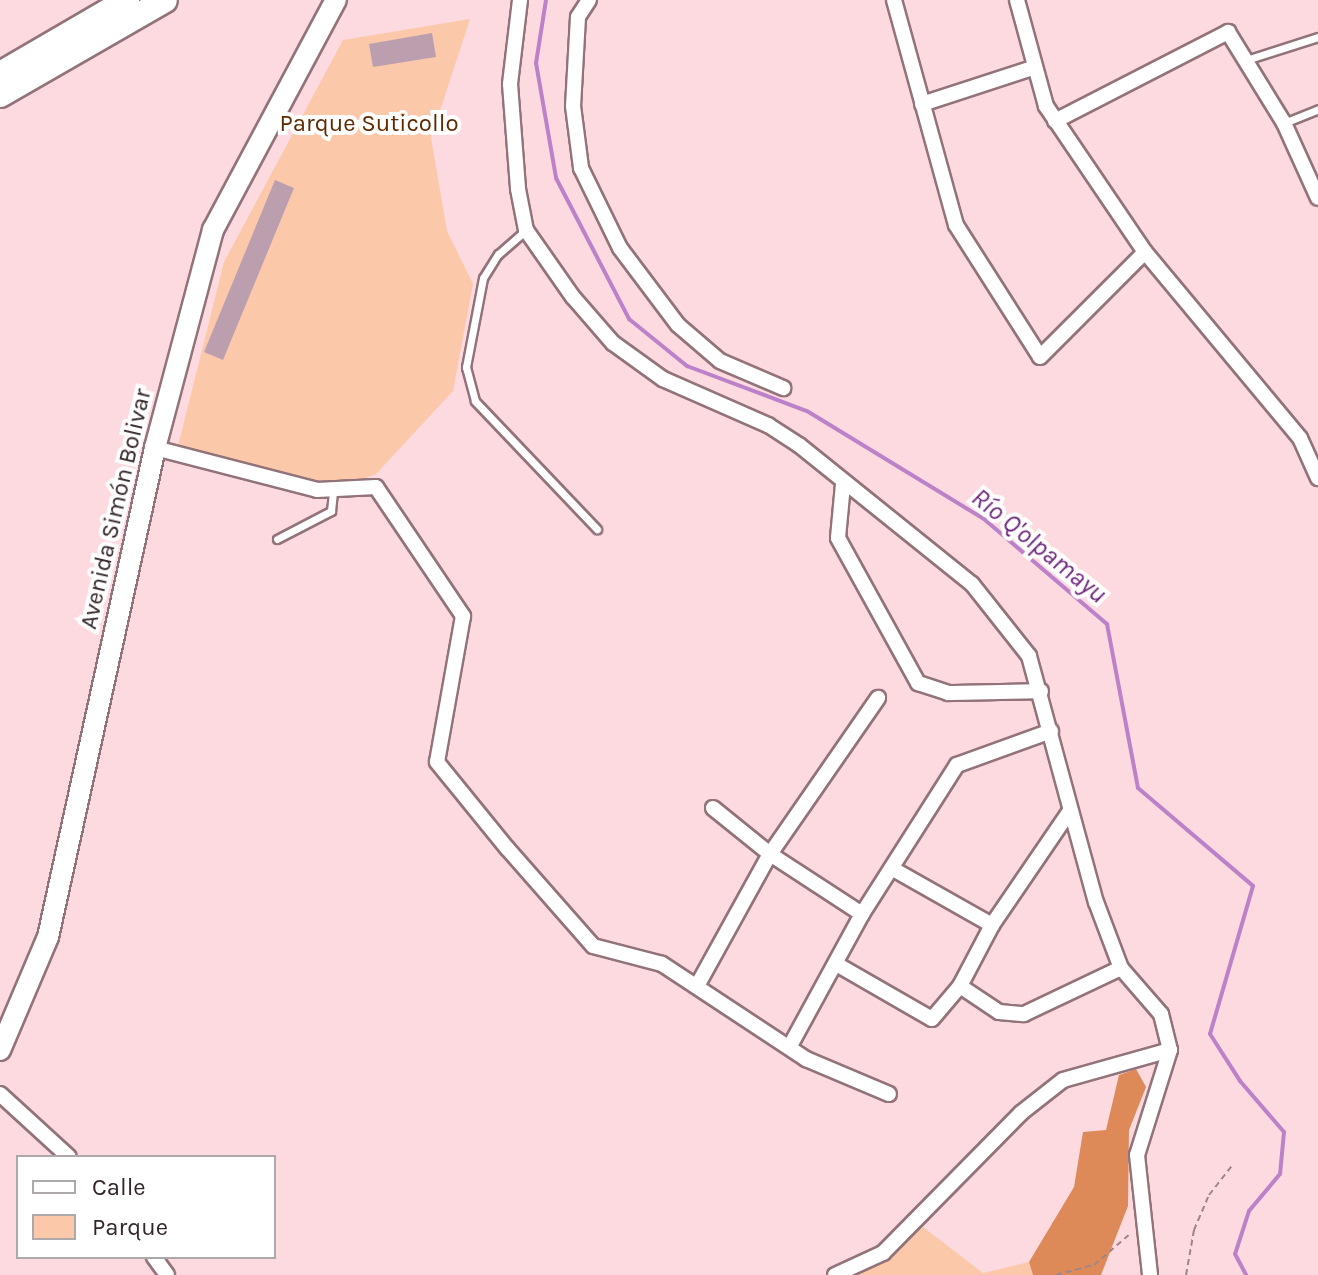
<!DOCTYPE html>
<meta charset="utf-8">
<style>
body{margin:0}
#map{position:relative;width:1318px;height:1275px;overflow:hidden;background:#fddae0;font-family:Karla,sans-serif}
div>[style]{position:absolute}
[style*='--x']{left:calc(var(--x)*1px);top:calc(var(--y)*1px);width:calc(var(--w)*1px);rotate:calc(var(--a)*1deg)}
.green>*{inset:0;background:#fcc8aa}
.forest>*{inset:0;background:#de8a58}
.stream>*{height:4px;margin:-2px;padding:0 2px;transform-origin:2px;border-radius:2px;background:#bb81c9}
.building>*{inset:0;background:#bb9faf}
.path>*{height:2px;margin-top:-1px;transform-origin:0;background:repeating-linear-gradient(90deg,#9e858a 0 6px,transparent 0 10px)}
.roads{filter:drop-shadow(2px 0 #927379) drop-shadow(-2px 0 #927379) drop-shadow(0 2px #927379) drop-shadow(0 -2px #927379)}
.lane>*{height:7px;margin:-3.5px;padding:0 3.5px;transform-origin:3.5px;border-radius:3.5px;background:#fff}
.street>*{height:14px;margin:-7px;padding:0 7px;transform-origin:7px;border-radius:7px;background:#fff}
.primary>*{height:20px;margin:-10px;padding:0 10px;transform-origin:10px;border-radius:10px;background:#fff}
.highway>*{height:24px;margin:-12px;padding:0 12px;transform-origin:12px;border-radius:12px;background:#fff}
span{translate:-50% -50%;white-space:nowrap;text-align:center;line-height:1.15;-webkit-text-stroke:8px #fff;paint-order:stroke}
.park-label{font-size:24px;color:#5f2a02}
.street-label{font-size:24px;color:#332629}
.water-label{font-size:26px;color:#6d257d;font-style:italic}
.legend{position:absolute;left:16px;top:1155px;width:260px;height:104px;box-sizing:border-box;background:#fff;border:2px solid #ada8a9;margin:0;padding:10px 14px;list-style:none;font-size:24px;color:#332629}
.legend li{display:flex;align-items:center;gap:16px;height:40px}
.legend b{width:40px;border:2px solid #ada8a9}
</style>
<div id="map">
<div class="green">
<div style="clip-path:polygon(470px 19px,431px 138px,447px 231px,473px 284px,453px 391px,376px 474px,348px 485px,314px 482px,178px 446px,224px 262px,343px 40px)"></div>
<div style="clip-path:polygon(923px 1227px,983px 1273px,1029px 1262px,1033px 1275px,856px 1275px,888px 1260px)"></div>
</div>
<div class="forest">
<div style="clip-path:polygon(1136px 1069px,1146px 1087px,1129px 1130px,1128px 1206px,1101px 1275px,1033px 1275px,1029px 1262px,1074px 1187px,1083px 1132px,1106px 1130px,1119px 1075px)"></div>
</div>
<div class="stream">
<div style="--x:546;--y:0;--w:64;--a:99"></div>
<div style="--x:536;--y:63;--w:117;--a:80.1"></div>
<div style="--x:556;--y:178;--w:159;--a:62.6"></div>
<div style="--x:629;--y:319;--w:75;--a:39"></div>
<div style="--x:687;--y:366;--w:128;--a:20.6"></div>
<div style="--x:807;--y:411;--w:207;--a:31.4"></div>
<div style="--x:984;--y:519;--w:162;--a:40.5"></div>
<div style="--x:1107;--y:624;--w:167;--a:79.3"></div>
<div style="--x:1138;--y:788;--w:151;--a:40.4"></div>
<div style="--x:1253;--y:886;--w:154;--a:106.2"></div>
<div style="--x:1210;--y:1034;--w:56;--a:57.4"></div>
<div style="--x:1240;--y:1081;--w:67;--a:49.2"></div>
<div style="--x:1284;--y:1132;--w:42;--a:95.4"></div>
<div style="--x:1280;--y:1174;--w:48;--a:130"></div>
<div style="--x:1249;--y:1211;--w:45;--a:108"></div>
<div style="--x:1235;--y:1254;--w:24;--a:62"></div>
</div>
<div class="building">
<div style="clip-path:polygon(432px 33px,436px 57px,373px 67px,369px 44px)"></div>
<div style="clip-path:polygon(275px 180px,294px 188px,223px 360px,204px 352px)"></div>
</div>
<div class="path">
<div style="--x:1056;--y:1275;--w:39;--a:-15"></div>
<div style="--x:1094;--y:1265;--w:49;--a:-40.9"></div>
<div style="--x:1186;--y:1275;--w:46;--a:-79.9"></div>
<div style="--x:1194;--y:1230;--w:38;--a:-67"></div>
<div style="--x:1209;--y:1195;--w:39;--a:-52"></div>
</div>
<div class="roads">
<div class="lane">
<div style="--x:1246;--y:60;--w:76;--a:-17.7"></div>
<div style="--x:1284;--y:123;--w:37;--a:-22"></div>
<div style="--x:526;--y:230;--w:37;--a:139"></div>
<div style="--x:498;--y:254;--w:28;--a:122"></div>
<div style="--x:483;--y:278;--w:91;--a:100.8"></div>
<div style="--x:466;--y:367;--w:35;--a:75"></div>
<div style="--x:475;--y:401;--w:177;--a:46.4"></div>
<div style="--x:277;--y:539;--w:61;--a:-27.4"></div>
<div style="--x:331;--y:511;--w:20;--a:-84"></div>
</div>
<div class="street">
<div style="--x:520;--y:0;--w:85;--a:96.8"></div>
<div style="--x:510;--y:84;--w:105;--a:85.6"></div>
<div style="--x:518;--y:189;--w:42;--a:79"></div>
<div style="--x:526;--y:230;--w:82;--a:55"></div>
<div style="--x:573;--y:297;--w:61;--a:49"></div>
<div style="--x:613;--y:343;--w:62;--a:35.8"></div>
<div style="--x:663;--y:379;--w:115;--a:23.7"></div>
<div style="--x:768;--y:425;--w:37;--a:33"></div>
<div style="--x:799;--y:445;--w:222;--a:38.8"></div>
<div style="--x:972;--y:584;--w:92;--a:51.6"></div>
<div style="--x:1029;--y:656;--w:255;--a:74.8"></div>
<div style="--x:1096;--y:902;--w:71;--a:69.3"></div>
<div style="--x:1121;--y:968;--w:61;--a:49"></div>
<div style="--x:1161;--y:1014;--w:37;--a:76"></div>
<div style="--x:1170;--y:1050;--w:110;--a:107.4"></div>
<div style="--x:1137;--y:1155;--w:121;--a:83.8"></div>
<div style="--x:589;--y:0;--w:20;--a:123"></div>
<div style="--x:578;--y:17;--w:89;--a:93.2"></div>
<div style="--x:573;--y:106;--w:63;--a:82.6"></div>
<div style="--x:581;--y:168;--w:89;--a:64"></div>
<div style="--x:620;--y:248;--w:96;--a:53"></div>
<div style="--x:678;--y:325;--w:55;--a:40.6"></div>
<div style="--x:720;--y:361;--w:69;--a:23.2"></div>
<div style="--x:894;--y:0;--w:233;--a:74.6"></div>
<div style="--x:956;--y:225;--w:156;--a:57.5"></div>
<div style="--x:1040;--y:357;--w:148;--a:-45"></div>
<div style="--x:1017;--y:0;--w:110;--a:74.7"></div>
<div style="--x:1046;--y:106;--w:176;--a:55.9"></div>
<div style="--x:1145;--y:252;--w:242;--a:50.2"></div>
<div style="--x:1300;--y:438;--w:44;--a:65.8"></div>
<div style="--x:922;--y:104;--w:119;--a:-18.1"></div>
<div style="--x:1055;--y:121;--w:195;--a:-27.2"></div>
<div style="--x:1228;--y:32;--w:107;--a:58.4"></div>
<div style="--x:1284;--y:123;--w:82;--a:65.6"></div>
<div style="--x:155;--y:448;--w:167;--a:14.5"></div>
<div style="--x:317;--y:490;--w:59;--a:-2.9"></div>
<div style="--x:376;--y:487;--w:156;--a:56"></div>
<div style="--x:463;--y:616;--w:148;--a:100.1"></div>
<div style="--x:437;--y:762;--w:111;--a:50.9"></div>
<div style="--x:507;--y:848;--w:130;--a:48.7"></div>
<div style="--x:593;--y:946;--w:71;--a:14.6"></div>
<div style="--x:662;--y:964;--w:173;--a:33.4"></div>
<div style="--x:806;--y:1059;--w:90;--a:22.9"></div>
<div style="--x:843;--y:484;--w:54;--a:95.3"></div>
<div style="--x:838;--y:538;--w:166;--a:61.1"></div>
<div style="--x:918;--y:683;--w:32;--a:18"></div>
<div style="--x:948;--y:693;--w:93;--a:-1.2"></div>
<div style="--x:713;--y:808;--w:73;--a:38.9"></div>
<div style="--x:770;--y:854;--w:110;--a:33.1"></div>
<div style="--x:893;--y:869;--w:114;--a:29.5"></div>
<div style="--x:838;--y:965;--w:108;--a:29.9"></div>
<div style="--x:932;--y:1019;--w:43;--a:-49.7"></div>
<div style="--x:960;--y:986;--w:69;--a:-62.3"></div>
<div style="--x:992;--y:925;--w:137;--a:-55.7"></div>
<div style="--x:697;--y:986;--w:151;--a:-61.1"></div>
<div style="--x:770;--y:854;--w:190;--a:-55.3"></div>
<div style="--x:960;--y:986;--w:47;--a:33.7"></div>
<div style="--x:999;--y:1012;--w:25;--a:5"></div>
<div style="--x:1024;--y:1014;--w:107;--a:-25.4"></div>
<div style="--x:790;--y:1046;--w:150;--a:-61.4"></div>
<div style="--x:862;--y:914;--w:177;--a:-57.5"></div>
<div style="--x:957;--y:765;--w:100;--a:-19.9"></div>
<div style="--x:0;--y:1094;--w:93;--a:42.4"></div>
<div style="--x:154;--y:1257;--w:22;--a:54"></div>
<div style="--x:835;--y:1275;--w:53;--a:-24.6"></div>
<div style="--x:883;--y:1253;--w:197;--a:-45.4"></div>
<div style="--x:1021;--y:1113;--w:53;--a:-38.2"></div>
<div style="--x:1063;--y:1080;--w:111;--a:-15.7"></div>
</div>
<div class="primary">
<div style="--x:0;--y:1050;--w:123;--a:-67"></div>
<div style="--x:48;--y:937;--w:501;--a:-77.66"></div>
<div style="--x:155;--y:448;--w:226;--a:-75.1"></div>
<div style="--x:213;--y:230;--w:261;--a:-61.9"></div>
</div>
<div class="highway">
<div style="--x:0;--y:74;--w:147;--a:-30.2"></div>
<div style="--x:0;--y:95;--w:190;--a:-29.9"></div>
</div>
</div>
<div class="park-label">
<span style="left:369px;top:124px">Parque Suticollo</span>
</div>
<div class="street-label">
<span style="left:116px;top:509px;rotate:-77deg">Avenida Simón Bolivar</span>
</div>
<div class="water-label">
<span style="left:1039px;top:546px;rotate:39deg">Río Q'olpamayu</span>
</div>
<ul class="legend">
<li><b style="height:10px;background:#fff"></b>Calle</li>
<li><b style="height:22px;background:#fcc8aa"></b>Parque</li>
</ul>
</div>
